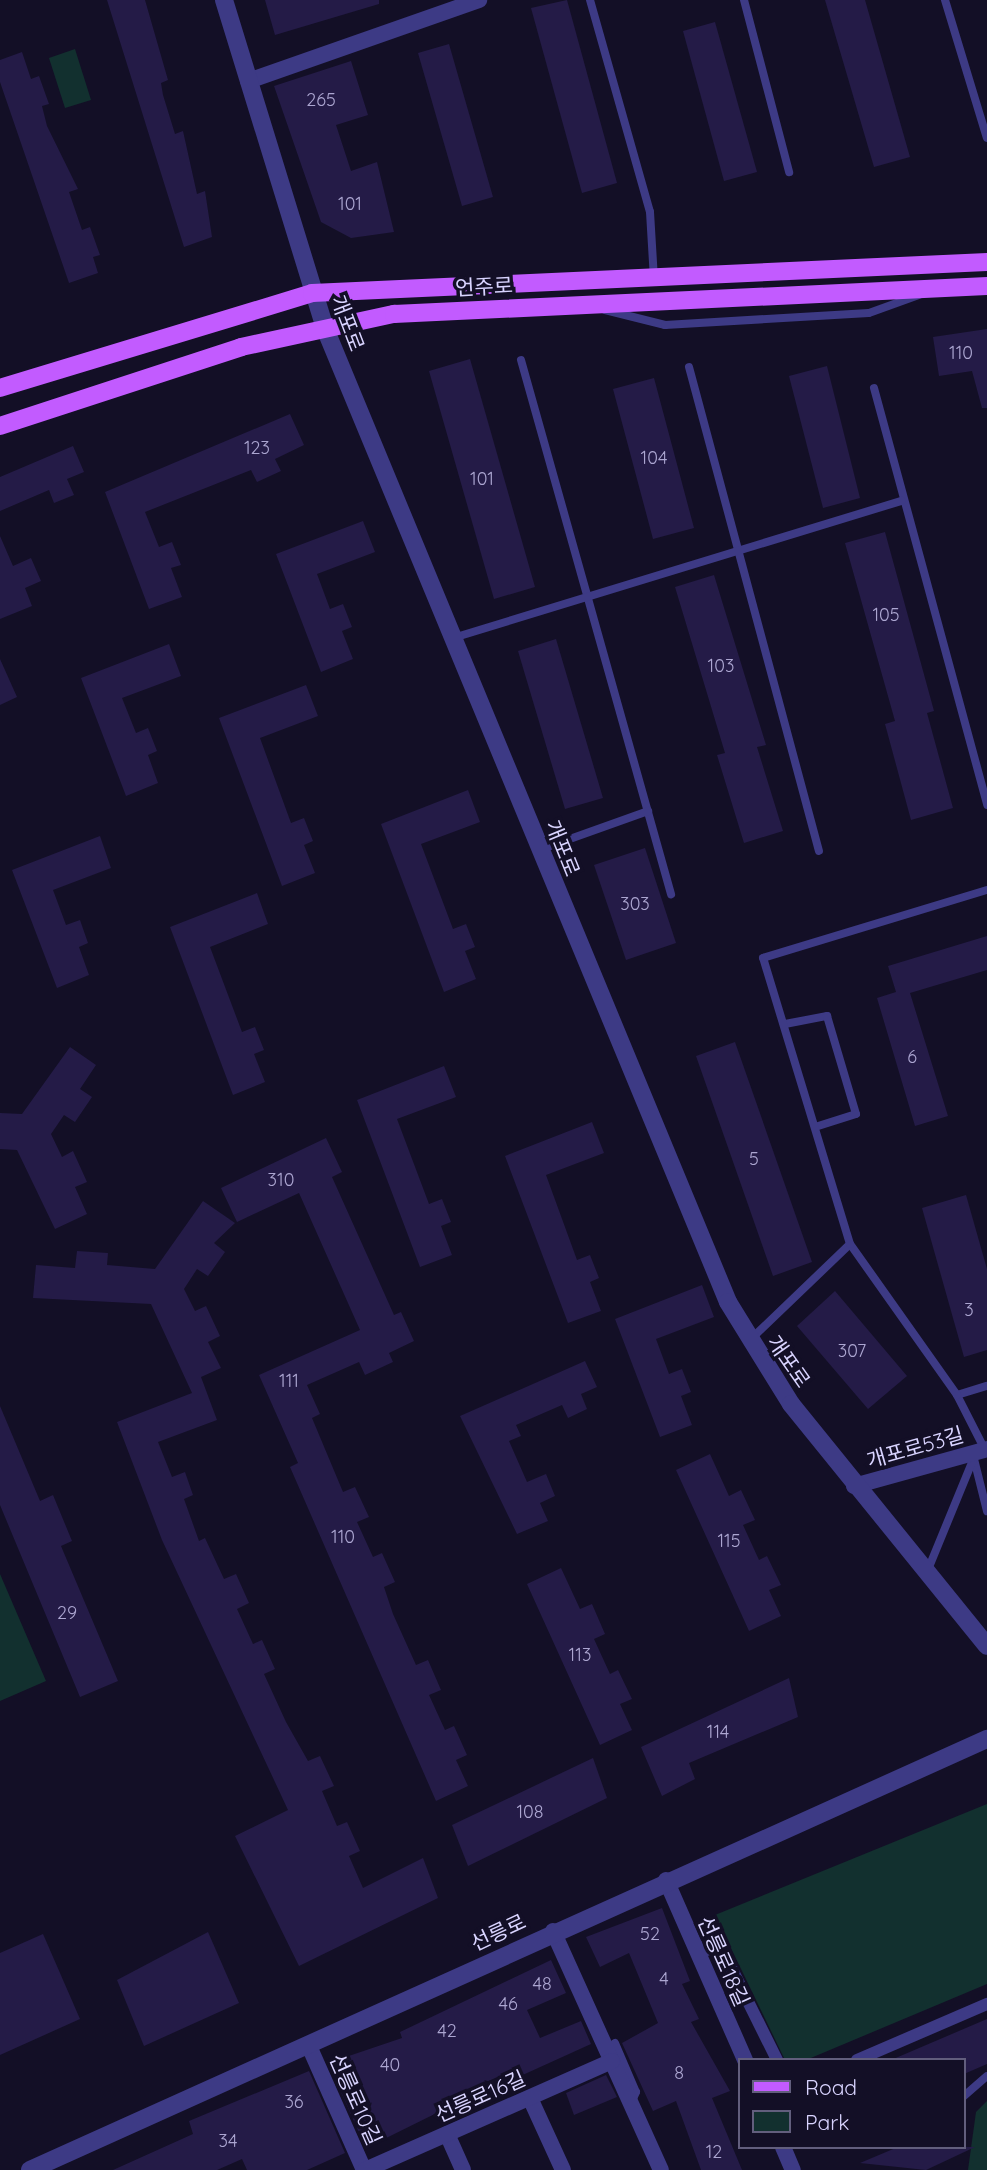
<!DOCTYPE html>
<meta charset="utf-8">
<style>
body{margin:0}
#map{position:relative;width:987px;height:2170px;overflow:hidden;background:#130f26;font-family:Quicksand,"Noto Sans KR",sans-serif}
div>[style]{position:absolute}
[style*='--x']{left:calc(var(--x)*1px);top:calc(var(--y)*1px);width:calc(var(--w)*1px);rotate:calc(var(--a)*1deg)}
.green>*{inset:0;background:#12302f}
.building>*{inset:0;background:#241b47}
.service>*{height:8px;margin:-4px;padding:0 4px;transform-origin:4px;border-radius:4px;background:#3d3a85}
.pedestrian>*{height:12px;margin:-6px;padding:0 6px;transform-origin:6px;border-radius:6px;background:#3d3a85}
.minor>*{height:16px;margin:-8px;padding:0 8px;transform-origin:8px;border-radius:8px;background:#3d3a85}
.tertiary>*{height:18px;margin:-9px;padding:0 9px;transform-origin:9px;border-radius:9px;background:#3d3a85}
.primary>*{height:18px;margin:-9px;padding:0 9px;transform-origin:9px;border-radius:9px;background:#c25bff}
span{translate:-50% -50%;white-space:nowrap;text-align:center;line-height:1.15;-webkit-text-stroke:7px #130f26;paint-order:stroke}
.number-label{font-size:18px;color:#aca6d1}
.number-label span{-webkit-text-stroke-width:0}
.street-label{font-size:21px;color:#d9d4ff}
.legend{position:absolute;left:738px;top:2058px;width:228px;height:91px;box-sizing:border-box;background:#130f26;border:2px solid #625e7d;margin:0;padding:9px 12px;list-style:none;font-size:21px;color:#d9d4ff}
.legend li{display:flex;align-items:center;gap:14px;height:35px}
.legend b{width:35px;border:2px solid #625e7d}
</style>
<div id="map">
<div class="green">
<div style="clip-path:polygon(75px 49px,91px 100px,65px 108px,49px 58px)"></div>
<div style="clip-path:polygon(0 1574px,46px 1681px,0 1701px)"></div>
<div style="clip-path:polygon(987px 1804px,987px 1984px,806px 2060px,785px 2060px,715px 1915px)"></div>
<div style="clip-path:polygon(987px 2101px,987px 2170px,968px 2170px,976px 2112px)"></div>
</div>
<div class="building">
<div style="clip-path:polygon(107px 0,145px 0,168px 80px,161px 83px,163px 95px,175px 134px,183px 131px,197px 194px,205px 191px,212px 237px,184px 247px)"></div>
<div style="clip-path:polygon(265px 0,379px 0,379px 4px,275px 35px)"></div>
<div style="clip-path:polygon(567px 0,617px 183px,582px 193px,531px 8px)"></div>
<div style="clip-path:polygon(825px 0,865px 0,910px 157px,874px 167px)"></div>
<div style="clip-path:polygon(715px 22px,757px 172px,724px 181px,683px 31px)"></div>
<div style="clip-path:polygon(449px 44px,493px 197px,462px 206px,418px 53px)"></div>
<div style="clip-path:polygon(22px 52px,31px 79px,39px 76px,49px 104px,42px 106px,47px 126px,78px 189px,69px 192px,82px 230px,90px 227px,100px 255px,93px 257px,98px 273px,69px 283px,0 82px,0 60px)"></div>
<div style="clip-path:polygon(351px 61px,368px 115px,336px 125px,351px 171px,377px 162px,394px 232px,351px 238px,321px 222px,274px 86px)"></div>
<div style="clip-path:polygon(987px 329px,987px 408px,982px 408px,972px 371px,939px 376px,933px 337px)"></div>
<div style="clip-path:polygon(470px 359px,535px 587px,494px 599px,429px 371px)"></div>
<div style="clip-path:polygon(827px 366px,860px 498px,823px 508px,789px 376px)"></div>
<div style="clip-path:polygon(654px 378px,694px 528px,653px 539px,613px 389px)"></div>
<div style="clip-path:polygon(290px 414px,304px 445px,275px 459px,281px 471px,257px 482px,251px 470px,145px 512px,159px 547px,172px 542px,181px 565px,171px 568px,182px 597px,149px 609px,105px 492px)"></div>
<div style="clip-path:polygon(73px 446px,84px 472px,67px 479px,74px 495px,54px 503px,49px 490px,0 511px,0 477px)"></div>
<div style="clip-path:polygon(363px 521px,375px 552px,317px 574px,330px 609px,343px 604px,352px 627px,342px 631px,353px 659px,321px 672px,276px 554px)"></div>
<div style="clip-path:polygon(885px 532px,934px 711px,927px 713px,953px 808px,911px 820px,885px 724px,895px 721px,845px 543px)"></div>
<div style="clip-path:polygon(0 536px,13px 566px,31px 558px,41px 581px,25px 588px,32px 606px,0 619px)"></div>
<div style="clip-path:polygon(714px 575px,766px 745px,757px 747px,783px 831px,744px 843px,717px 755px,725px 753px,675px 587px)"></div>
<div style="clip-path:polygon(556px 639px,603px 798px,565px 809px,518px 651px)"></div>
<div style="clip-path:polygon(169px 644px,181px 676px,122px 698px,136px 733px,148px 728px,157px 751px,148px 755px,158px 783px,126px 796px,81px 678px)"></div>
<div style="clip-path:polygon(0 659px,17px 697px,0 705px)"></div>
<div style="clip-path:polygon(306px 685px,318px 716px,260px 738px,291px 823px,304px 818px,313px 841px,304px 845px,315px 873px,282px 886px,219px 718px)"></div>
<div style="clip-path:polygon(468px 790px,480px 822px,421px 844px,453px 929px,466px 924px,475px 947px,465px 951px,476px 979px,444px 992px,381px 824px)"></div>
<div style="clip-path:polygon(100px 836px,111px 868px,53px 890px,66px 925px,80px 920px,88px 943px,79px 947px,89px 975px,57px 988px,12px 870px)"></div>
<div style="clip-path:polygon(645px 848px,676px 943px,626px 960px,594px 865px)"></div>
<div style="clip-path:polygon(257px 893px,268px 924px,210px 947px,242px 1032px,255px 1027px,264px 1050px,254px 1054px,265px 1082px,233px 1095px,170px 927px)"></div>
<div style="clip-path:polygon(987px 936px,987px 970px,910px 993px,948px 1116px,915px 1126px,877px 998px,896px 992px,888px 966px)"></div>
<div style="clip-path:polygon(735px 1042px,812px 1262px,773px 1276px,696px 1056px)"></div>
<div style="clip-path:polygon(70px 1047px,96px 1065px,80px 1089px,92px 1097px,75px 1122px,64px 1115px,51px 1134px,62px 1157px,73px 1151px,87px 1182px,75px 1187px,87px 1214px,55px 1229px,17px 1150px,0 1149px,0 1113px,22px 1114px)"></div>
<div style="clip-path:polygon(444px 1066px,456px 1097px,397px 1119px,429px 1204px,442px 1199px,451px 1222px,441px 1226px,452px 1255px,420px 1267px,357px 1100px)"></div>
<div style="clip-path:polygon(592px 1122px,604px 1153px,546px 1175px,577px 1260px,590px 1255px,599px 1278px,590px 1282px,601px 1311px,568px 1323px,505px 1156px)"></div>
<div style="clip-path:polygon(326px 1138px,342px 1172px,332px 1177px,394px 1315px,401px 1312px,414px 1341px,389px 1353px,393px 1362px,365px 1375px,359px 1362px,307px 1385px,320px 1414px,312px 1418px,343px 1492px,355px 1487px,369px 1517px,357px 1522px,373px 1557px,382px 1553px,395px 1582px,384px 1587px,393px 1614px,416px 1665px,428px 1660px,441px 1690px,429px 1695px,445px 1730px,454px 1726px,467px 1755px,456px 1760px,468px 1786px,436px 1801px,290px 1467px,298px 1463px,259px 1375px,360px 1330px,299px 1193px,237px 1222px,221px 1188px)"></div>
<div style="clip-path:polygon(966px 1195px,987px 1269px,987px 1350px,964px 1357px,922px 1208px)"></div>
<div style="clip-path:polygon(203px 1201px,235px 1223px,214px 1243px,225px 1252px,208px 1276px,197px 1269px,184px 1289px,195px 1311px,206px 1306px,220px 1336px,208px 1342px,221px 1368px,201px 1377px,217px 1420px,158px 1442px,172px 1477px,185px 1472px,193px 1495px,184px 1499px,199px 1541px,205px 1538px,224px 1579px,236px 1574px,249px 1603px,237px 1609px,253px 1644px,262px 1640px,275px 1669px,264px 1674px,286px 1722px,308px 1761px,320px 1756px,334px 1786px,322px 1791px,337px 1826px,347px 1822px,360px 1851px,349px 1856px,363px 1888px,423px 1858px,438px 1898px,299px 1966px,235px 1836px,288px 1810px,162px 1540px,117px 1422px,192px 1393px,151px 1304px,33px 1298px,36px 1265px,75px 1268px,77px 1251px,108px 1253px,107px 1265px,155px 1269px)"></div>
<div style="clip-path:polygon(702px 1285px,714px 1317px,656px 1339px,669px 1374px,682px 1369px,691px 1392px,681px 1396px,692px 1425px,660px 1437px,615px 1319px)"></div>
<div style="clip-path:polygon(835px 1291px,907px 1376px,868px 1409px,797px 1326px)"></div>
<div style="clip-path:polygon(585px 1361px,597px 1387px,581px 1394px,587px 1409px,568px 1418px,562px 1405px,516px 1425px,521px 1436px,509px 1441px,527px 1482px,546px 1474px,555px 1496px,540px 1503px,548px 1521px,517px 1534px,460px 1416px)"></div>
<div style="clip-path:polygon(0 1406px,40px 1501px,53px 1495px,72px 1541px,61px 1546px,118px 1681px,80px 1697px,0 1505px)"></div>
<div style="clip-path:polygon(710px 1454px,729px 1496px,741px 1490px,755px 1520px,743px 1525px,759px 1560px,767px 1556px,781px 1585px,769px 1590px,781px 1616px,749px 1631px,676px 1470px)"></div>
<div style="clip-path:polygon(561px 1568px,580px 1609px,592px 1604px,605px 1634px,594px 1639px,610px 1674px,618px 1670px,632px 1699px,620px 1704px,632px 1730px,600px 1745px,527px 1584px)"></div>
<div style="clip-path:polygon(789px 1678px,798px 1717px,689px 1763px,695px 1779px,662px 1796px,641px 1747px)"></div>
<div style="clip-path:polygon(593px 1758px,607px 1798px,468px 1866px,452px 1825px)"></div>
<div style="clip-path:polygon(662px 1908px,690px 1981px,682px 1984px,699px 2019px,691px 2022px,730px 2091px,712px 2098px,742px 2170px,701px 2170px,676px 2101px,653px 2111px,622px 2043px,658px 2023px,629px 1953px,600px 1967px,586px 1937px)"></div>
<div style="clip-path:polygon(208px 1932px,239px 2003px,144px 2046px,117px 1980px)"></div>
<div style="clip-path:polygon(43px 1934px,80px 2019px,0 2055px,0 1953px)"></div>
<div style="clip-path:polygon(551px 1960px,566px 1993px,527px 2010px,540px 2038px,581px 2021px,591px 2044px,516px 2078px,513px 2070px,462px 2093px,465px 2099px,366px 2148px,328px 2063px,402px 2038px,400px 2032px)"></div>
<div style="clip-path:polygon(987px 2019px,987px 2064px,964px 2074px,964px 2060px,891px 2060px)"></div>
<div style="clip-path:polygon(309px 2071px,345px 2153px,307px 2170px,247px 2170px,242px 2159px,217px 2170px,113px 2170px,193px 2134px,189px 2121px)"></div>
<div style="clip-path:polygon(606px 2075px,617px 2097px,574px 2115px,566px 2093px)"></div>
<div style="clip-path:polygon(898px 2147px,975px 2147px,926px 2170px,860px 2163px)"></div>
</div>
<div class="service">
<div style="--x:590;--y:0;--w:220;--a:74.2"></div>
<div style="--x:650;--y:212;--w:67;--a:86.6"></div>
<div style="--x:744;--y:0;--w:178;--a:75.3"></div>
<div style="--x:945;--y:0;--w:144;--a:73.1"></div>
<div style="--x:605;--y:310;--w:62;--a:14"></div>
<div style="--x:665;--y:325;--w:204;--a:-3.4"></div>
<div style="--x:869;--y:313;--w:53;--a:-19.8"></div>
<div style="--x:521;--y:360;--w:555;--a:74.31"></div>
<div style="--x:689;--y:367;--w:501;--a:74.97"></div>
<div style="--x:874;--y:388;--w:432;--a:74.8"></div>
<div style="--x:453;--y:638;--w:469;--a:-17"></div>
<div style="--x:539;--y:850;--w:116;--a:-19.7"></div>
<div style="--x:785;--y:1024;--w:43;--a:-10.8"></div>
<div style="--x:827;--y:1016;--w:102;--a:73.5"></div>
<div style="--x:856;--y:1114;--w:43;--a:162.4"></div>
<div style="--x:751;--y:1339;--w:137;--a:-43.8"></div>
<div style="--x:957;--y:1395;--w:31;--a:-17"></div>
<div style="--x:985;--y:1450;--w:62;--a:-117"></div>
<div style="--x:957;--y:1395;--w:185;--a:-125.3"></div>
<div style="--x:850;--y:1244;--w:299;--a:-106.9"></div>
<div style="--x:763;--y:958;--w:234;--a:-16.9"></div>
<div style="--x:973;--y:1455;--w:58;--a:76"></div>
<div style="--x:927;--y:1572;--w:126;--a:-67.7"></div>
<div style="--x:615;--y:2043;--w:53;--a:66.8"></div>
<div style="--x:636;--y:2092;--w:12;--a:114"></div>
<div style="--x:964;--y:2096;--w:30;--a:-41"></div>
</div>
<div class="pedestrian">
<div style="--x:707;--y:1950;--w:14;--a:-21"></div>
<div style="--x:720;--y:1945;--w:128;--a:63.6"></div>
<div style="--x:857;--y:2060;--w:142;--a:-23.3"></div>
</div>
<div class="minor">
<div style="--x:248;--y:81;--w:245;--a:-19.3"></div>
<div style="--x:854;--y:1486;--w:138;--a:-15.5"></div>
<div style="--x:666;--y:1880;--w:197;--a:66.3"></div>
<div style="--x:553;--y:1931;--w:262;--a:65.7"></div>
<div style="--x:309;--y:2046;--w:136;--a:66.1"></div>
<div style="--x:530;--y:2098;--w:79;--a:65.4"></div>
<div style="--x:447;--y:2134;--w:39;--a:66"></div>
<div style="--x:783;--y:2147;--w:25;--a:67"></div>
<div style="--x:365;--y:2170;--w:270;--a:-23.8"></div>
</div>
<div class="tertiary">
<div style="--x:224;--y:0;--w:341;--a:72.9"></div>
<div style="--x:324;--y:326;--w:1056;--a:67.51"></div>
<div style="--x:728;--y:1302;--w:120;--a:58.3"></div>
<div style="--x:791;--y:1404;--w:311;--a:51"></div>
<div style="--x:30;--y:2170;--w:1050;--a:-24.25"></div>
</div>
<div class="primary">
<div style="--x:0;--y:388;--w:326;--a:-16.9"></div>
<div style="--x:312;--y:293;--w:676;--a:-2.63"></div>
<div style="--x:0;--y:426;--w:254;--a:-18.1"></div>
<div style="--x:241;--y:347;--w:157;--a:-12.2"></div>
<div style="--x:394;--y:314;--w:594;--a:-2.7"></div>
</div>
<div class="number-label">
<span style="left:321px;top:100px">265</span>
<span style="left:350px;top:204px">101</span>
<span style="left:961px;top:353px">110</span>
<span style="left:257px;top:448px">123</span>
<span style="left:654px;top:458px">104</span>
<span style="left:482px;top:479px">101</span>
<span style="left:886px;top:615px">105</span>
<span style="left:721px;top:666px">103</span>
<span style="left:635px;top:904px">303</span>
<span style="left:912px;top:1057px">6</span>
<span style="left:754px;top:1159px">5</span>
<span style="left:281px;top:1180px">310</span>
<span style="left:969px;top:1310px">3</span>
<span style="left:852px;top:1351px">307</span>
<span style="left:289px;top:1381px">111</span>
<span style="left:343px;top:1537px">110</span>
<span style="left:729px;top:1541px">115</span>
<span style="left:67px;top:1613px">29</span>
<span style="left:580px;top:1655px">113</span>
<span style="left:718px;top:1732px">114</span>
<span style="left:530px;top:1812px">108</span>
<span style="left:650px;top:1934px">52</span>
<span style="left:664px;top:1979px">4</span>
<span style="left:542px;top:1984px">48</span>
<span style="left:508px;top:2004px">46</span>
<span style="left:447px;top:2031px">42</span>
<span style="left:390px;top:2065px">40</span>
<span style="left:679px;top:2073px">8</span>
<span style="left:294px;top:2102px">36</span>
<span style="left:228px;top:2141px">34</span>
<span style="left:714px;top:2152px">12</span>
</div>
<div class="street-label">
<span style="left:484px;top:286px;rotate:-3deg">언주로</span>
<span style="left:348px;top:323px;rotate:69deg">개포로</span>
<span style="left:563px;top:848px;rotate:68deg">개포로</span>
<span style="left:789px;top:1361px;rotate:55deg">개포로</span>
<span style="left:915px;top:1447px;rotate:-16deg">개포로53길</span>
<span style="left:498px;top:1932px;rotate:-25deg">선릉로</span>
<span style="left:724px;top:1961px;rotate:66deg">선릉로18길</span>
<span style="left:480px;top:2096px;rotate:-24deg">선릉로16길</span>
<span style="left:356px;top:2099px;rotate:66deg">선릉로10길</span>
</div>
<ul class="legend">
<li><b style="height:9px;background:#c25bff"></b>Road</li>
<li><b style="height:19px;background:#12302f"></b>Park</li>
</ul>
</div>
